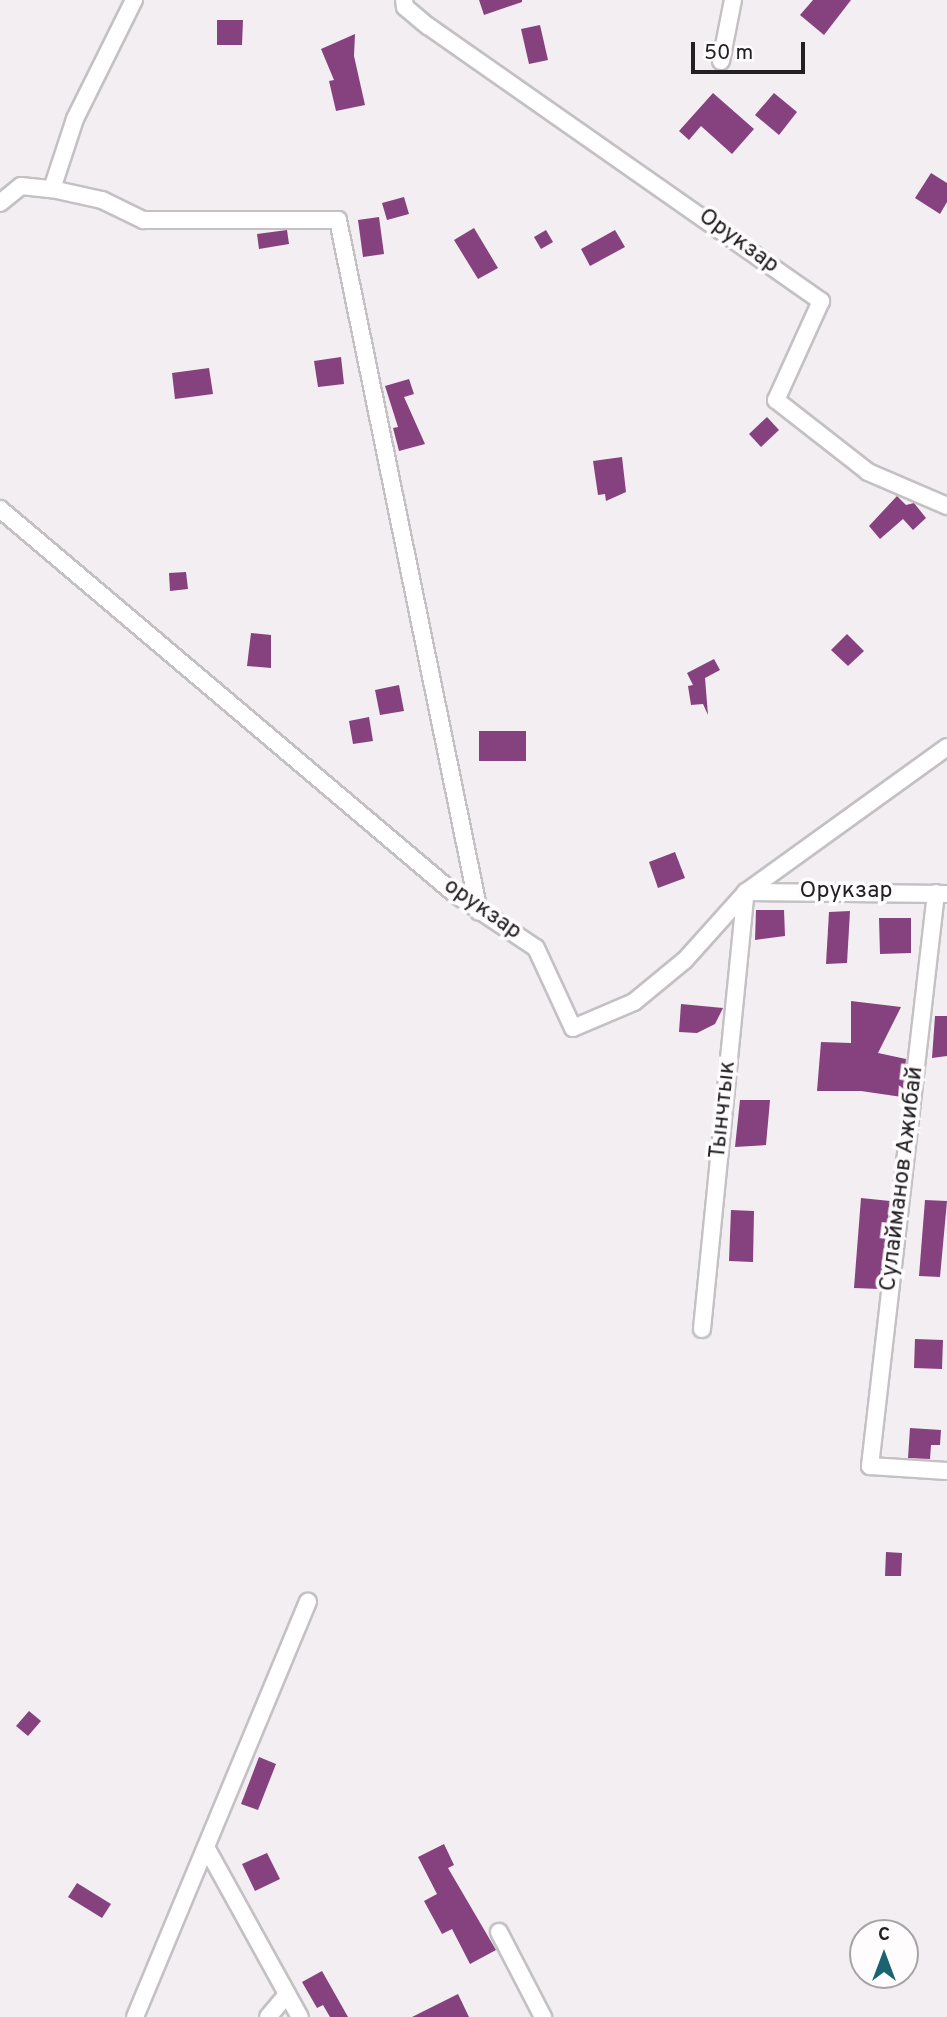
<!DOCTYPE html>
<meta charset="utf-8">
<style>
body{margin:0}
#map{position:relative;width:947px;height:2017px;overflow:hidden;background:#f2eef1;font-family:Overpass,sans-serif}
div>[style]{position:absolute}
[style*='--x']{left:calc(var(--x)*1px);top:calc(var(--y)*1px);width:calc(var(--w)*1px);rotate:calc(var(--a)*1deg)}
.building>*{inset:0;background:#86417f}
.roads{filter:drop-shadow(2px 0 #c4c0c3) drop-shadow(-2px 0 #c4c0c3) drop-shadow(0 2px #c4c0c3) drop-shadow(0 -2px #c4c0c3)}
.minor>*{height:16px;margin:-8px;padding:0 8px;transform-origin:8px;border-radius:8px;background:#fff}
span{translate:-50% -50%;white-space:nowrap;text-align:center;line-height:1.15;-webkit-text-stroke:7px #fffcfe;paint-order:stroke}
.street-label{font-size:23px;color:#222022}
.north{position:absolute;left:849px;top:1919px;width:70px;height:70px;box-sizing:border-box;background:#fffcfe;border:2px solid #a7a4a6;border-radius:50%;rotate:0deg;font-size:19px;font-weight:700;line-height:28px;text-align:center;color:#222022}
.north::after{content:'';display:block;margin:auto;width:24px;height:32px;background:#196470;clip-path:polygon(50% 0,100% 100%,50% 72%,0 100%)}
.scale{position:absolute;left:691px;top:42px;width:114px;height:32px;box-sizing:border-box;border:4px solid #222022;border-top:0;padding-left:9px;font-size:21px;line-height:24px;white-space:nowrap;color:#222022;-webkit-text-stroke:5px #fffcfe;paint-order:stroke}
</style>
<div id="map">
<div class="building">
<div style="clip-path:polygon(479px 0,522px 0,522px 2px,484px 15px)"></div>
<div style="clip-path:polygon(813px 0,851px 0,824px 35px,800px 15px)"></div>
<div style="clip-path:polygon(217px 20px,243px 20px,242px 45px,217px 45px)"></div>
<div style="clip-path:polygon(540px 25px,548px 60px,529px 64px,521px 29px)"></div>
<div style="clip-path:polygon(355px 34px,354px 56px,365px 105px,336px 111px,329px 81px,334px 80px,321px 49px)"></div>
<div style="clip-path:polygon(713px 93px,754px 129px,732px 154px,701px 126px,689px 140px,679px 131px)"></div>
<div style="clip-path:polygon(774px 93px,797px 112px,779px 135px,755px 115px)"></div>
<div style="clip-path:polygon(931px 173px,947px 183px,947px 202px,940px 214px,915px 198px)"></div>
<div style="clip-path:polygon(404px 197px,409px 214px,387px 220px,382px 203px)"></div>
<div style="clip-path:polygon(379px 217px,384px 254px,363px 257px,358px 220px)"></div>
<div style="clip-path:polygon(474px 228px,498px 268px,478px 279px,454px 240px)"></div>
<div style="clip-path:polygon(287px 230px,289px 244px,259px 249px,257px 234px)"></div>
<div style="clip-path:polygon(546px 230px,553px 242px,541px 249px,534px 237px)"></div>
<div style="clip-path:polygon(615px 230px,625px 247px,590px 266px,581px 249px)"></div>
<div style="clip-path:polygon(341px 357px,344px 384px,318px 387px,314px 361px)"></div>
<div style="clip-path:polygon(209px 368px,213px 394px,175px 399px,172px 373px)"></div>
<div style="clip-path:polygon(409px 379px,414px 394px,404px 397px,425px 444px,399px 451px,393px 428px,398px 427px,385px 386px)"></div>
<div style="clip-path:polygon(767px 417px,779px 430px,761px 447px,749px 434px)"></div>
<div style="clip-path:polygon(622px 457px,626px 492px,606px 501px,605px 494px,598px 495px,593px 461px)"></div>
<div style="clip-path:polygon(897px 496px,906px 505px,914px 503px,926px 518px,913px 530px,903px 519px,880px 539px,869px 526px)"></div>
<div style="clip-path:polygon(186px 572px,188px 589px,170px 591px,169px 573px)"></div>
<div style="clip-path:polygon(251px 633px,271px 635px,271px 668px,247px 666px)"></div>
<div style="clip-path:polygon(847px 634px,864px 651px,848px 666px,831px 650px)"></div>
<div style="clip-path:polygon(714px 659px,720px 670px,705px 678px,708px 715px,703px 704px,691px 705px,688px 686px,693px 685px,687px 673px)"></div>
<div style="clip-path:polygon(399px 685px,404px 711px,380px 715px,375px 690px)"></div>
<div style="clip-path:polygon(369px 717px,373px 741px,353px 744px,349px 721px)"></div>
<div style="clip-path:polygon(479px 731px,526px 731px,526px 761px,479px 761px)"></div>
<div style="clip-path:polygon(675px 852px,685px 878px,658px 888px,649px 862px)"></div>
<div style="clip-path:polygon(756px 910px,784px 910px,785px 936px,755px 940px)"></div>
<div style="clip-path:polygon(850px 911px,847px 963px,826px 964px,829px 912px)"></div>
<div style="clip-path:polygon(879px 918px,911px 918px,911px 953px,880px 954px)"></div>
<div style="clip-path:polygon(851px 1001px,901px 1007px,878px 1053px,906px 1059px,902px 1097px,861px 1091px,817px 1091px,821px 1042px,851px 1043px)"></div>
<div style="clip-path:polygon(681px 1004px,723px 1008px,715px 1024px,697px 1033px,679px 1032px)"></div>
<div style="clip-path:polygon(935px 1016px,947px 1016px,947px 1056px,932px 1058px)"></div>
<div style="clip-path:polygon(740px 1100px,770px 1100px,766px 1145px,735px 1147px)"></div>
<div style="clip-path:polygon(861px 1198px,890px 1201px,880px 1289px,854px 1288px)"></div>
<div style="clip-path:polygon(925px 1200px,947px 1201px,940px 1277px,919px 1276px)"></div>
<div style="clip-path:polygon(731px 1210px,754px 1211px,753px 1262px,729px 1261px)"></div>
<div style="clip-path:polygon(915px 1339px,943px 1340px,942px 1369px,914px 1368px)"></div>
<div style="clip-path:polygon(910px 1428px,941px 1430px,940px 1445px,931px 1445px,930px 1459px,908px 1458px)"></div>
<div style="clip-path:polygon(886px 1552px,902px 1553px,901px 1576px,885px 1576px)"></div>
<div style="clip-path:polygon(29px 1711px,41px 1721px,28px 1736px,16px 1726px)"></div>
<div style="clip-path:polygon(259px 1757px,276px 1764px,258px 1810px,241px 1804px)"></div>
<div style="clip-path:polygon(444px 1844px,454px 1865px,448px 1868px,496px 1950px,470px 1964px,452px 1929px,442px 1934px,424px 1901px,437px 1894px,418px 1857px)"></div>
<div style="clip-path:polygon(267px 1853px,280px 1879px,255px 1891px,242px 1864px)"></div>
<div style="clip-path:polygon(77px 1883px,111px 1904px,102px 1918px,68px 1897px)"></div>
<div style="clip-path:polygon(322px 1971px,348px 2017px,330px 2017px,323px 2005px,317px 2008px,302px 1982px)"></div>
<div style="clip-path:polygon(458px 1994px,469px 2017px,412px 2017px)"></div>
</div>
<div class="roads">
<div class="minor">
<div style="--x:134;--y:0;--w:133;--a:116.4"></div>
<div style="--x:75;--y:119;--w:74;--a:108.2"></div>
<div style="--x:52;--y:189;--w:51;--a:12.4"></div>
<div style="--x:102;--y:200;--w:46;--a:26"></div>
<div style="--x:143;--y:220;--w:195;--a:0"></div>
<div style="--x:338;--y:220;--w:706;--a:78.48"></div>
<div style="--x:404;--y:0;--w:7;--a:82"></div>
<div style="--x:405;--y:7;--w:30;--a:40"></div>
<div style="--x:428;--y:26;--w:480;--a:35"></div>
<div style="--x:821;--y:301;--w:109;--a:114.4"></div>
<div style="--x:776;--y:400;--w:117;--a:38"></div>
<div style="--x:868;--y:472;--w:86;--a:23.3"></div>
<div style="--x:721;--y:61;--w:62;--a:-78.9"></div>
<div style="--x:0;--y:203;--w:27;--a:-39"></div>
<div style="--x:21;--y:186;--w:31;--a:6"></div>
<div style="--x:0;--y:509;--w:596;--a:40.24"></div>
<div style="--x:455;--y:894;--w:97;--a:33.7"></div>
<div style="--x:536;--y:948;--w:88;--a:65.2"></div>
<div style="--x:573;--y:1028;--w:66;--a:-23.1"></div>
<div style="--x:634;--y:1002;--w:66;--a:-39.5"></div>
<div style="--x:685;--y:960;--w:91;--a:-48.1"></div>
<div style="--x:746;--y:892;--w:248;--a:-35.8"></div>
<div style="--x:746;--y:892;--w:201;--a:0.6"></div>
<div style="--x:936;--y:893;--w:577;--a:96.57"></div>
<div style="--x:870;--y:1466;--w:77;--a:3.7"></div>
<div style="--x:702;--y:1329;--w:439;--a:-84.3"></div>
<div style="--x:206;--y:1847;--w:194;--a:61.1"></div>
<div style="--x:499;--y:1932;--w:96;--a:62.6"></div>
<div style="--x:135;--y:2017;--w:450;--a:-67.4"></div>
<div style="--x:268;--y:2017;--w:30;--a:-50"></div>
</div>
</div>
<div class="street-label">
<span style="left:738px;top:242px;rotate:36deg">Орукзар</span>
<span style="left:846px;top:892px">Орукзар</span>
<span style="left:482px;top:910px;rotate:35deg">орукзар</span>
<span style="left:724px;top:1110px;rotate:-84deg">Тынчтык</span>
<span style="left:903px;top:1179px;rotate:-83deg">Сулайманов Ажибай</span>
</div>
<div class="north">С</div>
<div class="scale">50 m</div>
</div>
